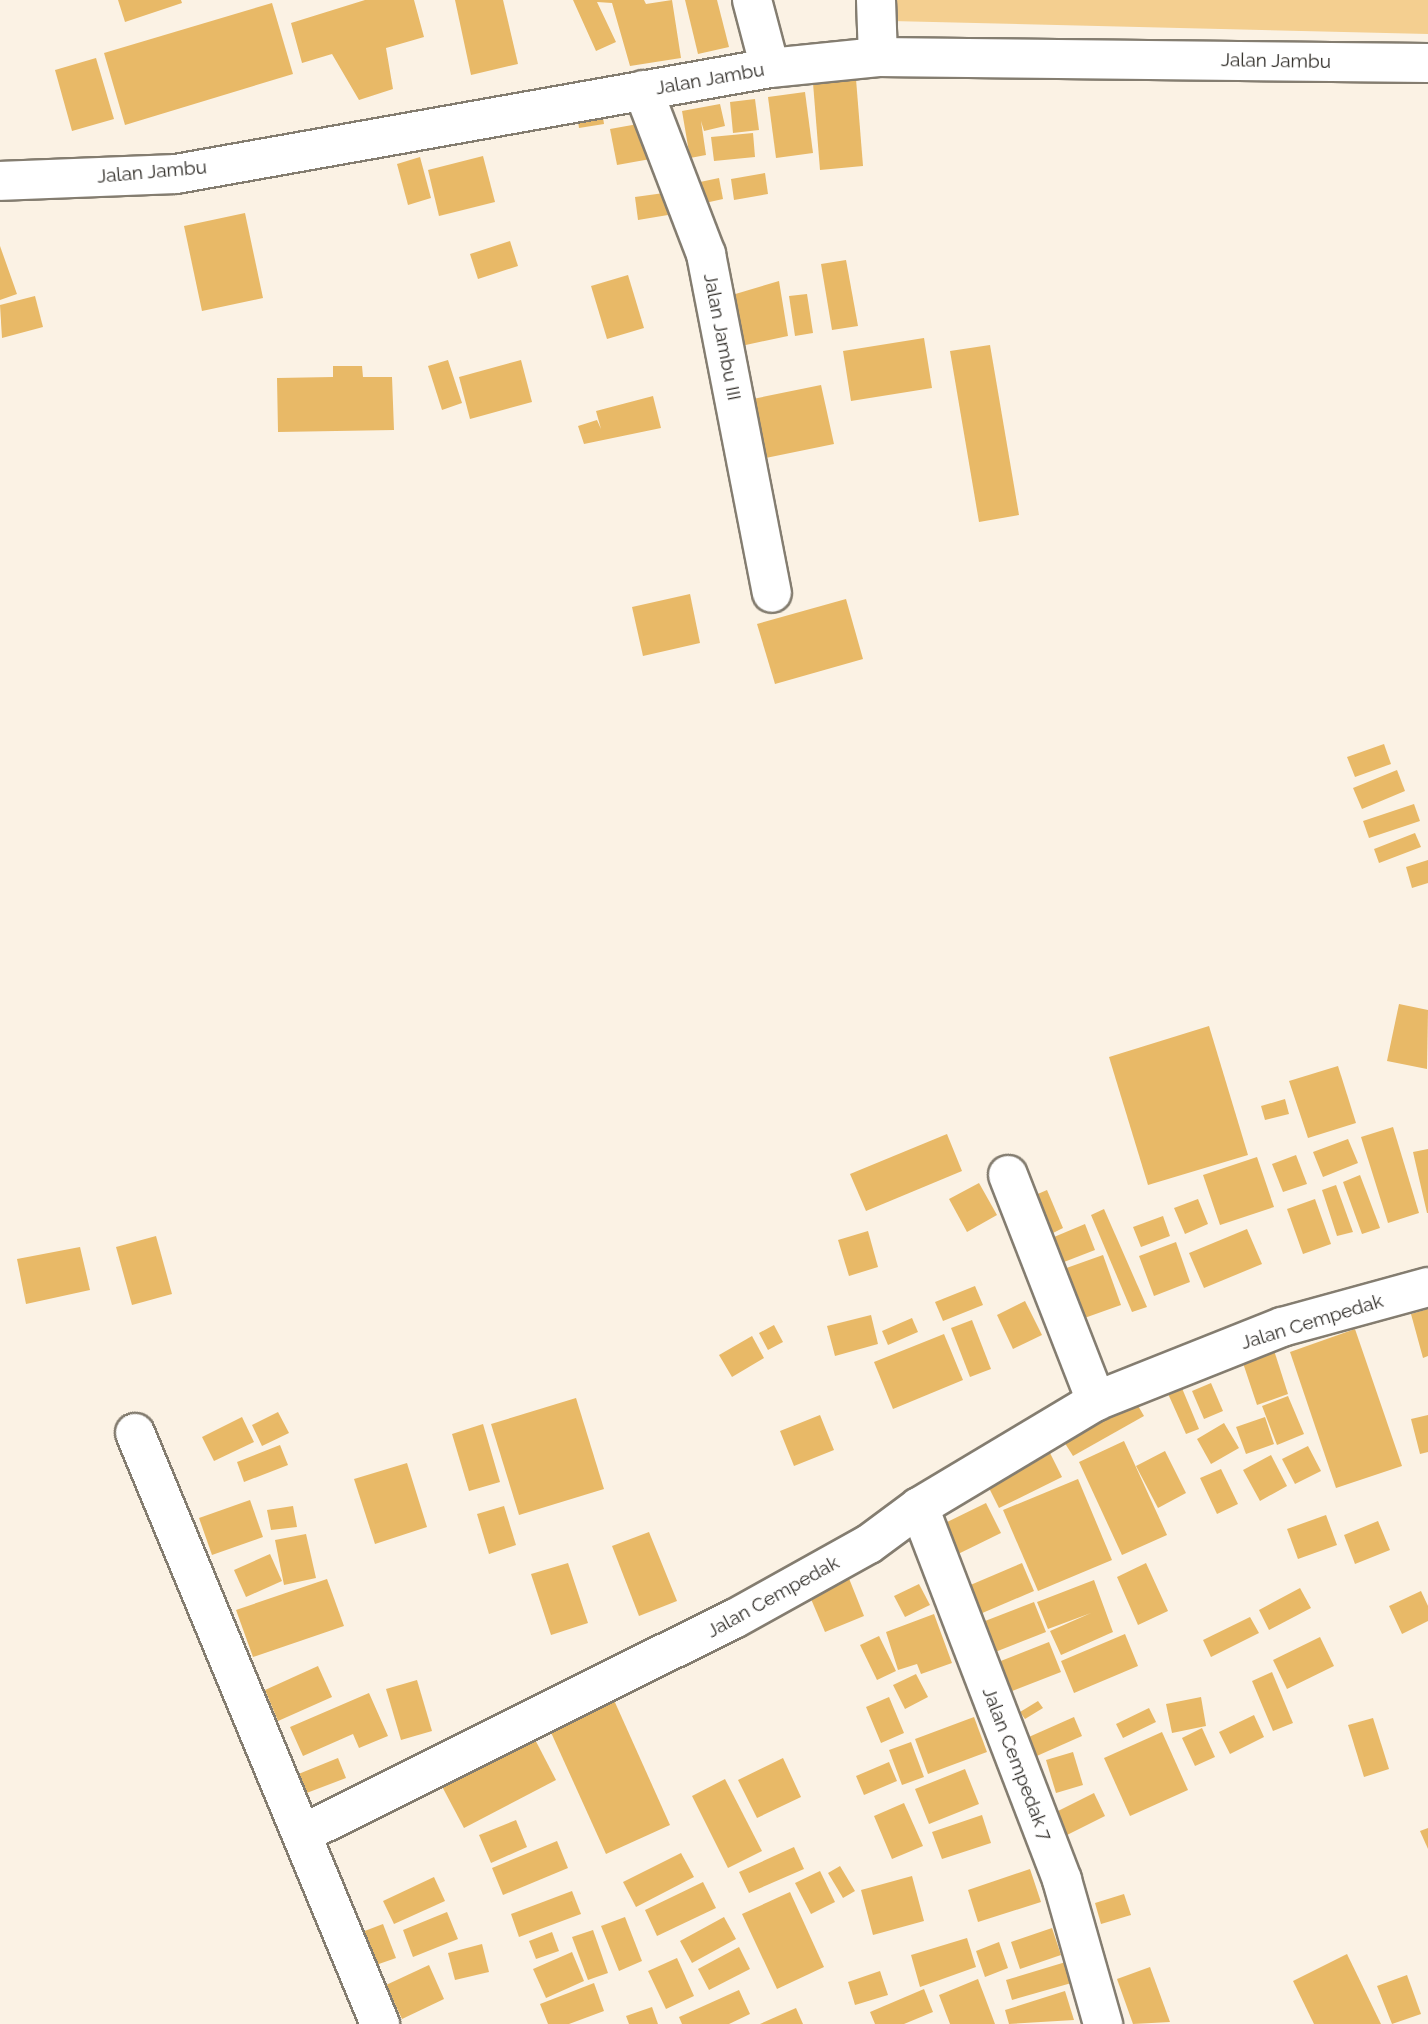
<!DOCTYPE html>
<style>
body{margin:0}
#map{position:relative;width:1428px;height:2024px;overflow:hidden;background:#fbf2e4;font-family:Raleway,sans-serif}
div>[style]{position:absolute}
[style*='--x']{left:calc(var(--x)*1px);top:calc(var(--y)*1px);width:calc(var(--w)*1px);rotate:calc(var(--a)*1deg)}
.green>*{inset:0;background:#f4cf90}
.building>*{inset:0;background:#e8b967}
.roads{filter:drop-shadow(2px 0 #847d70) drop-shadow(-2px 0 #847d70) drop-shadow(0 2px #847d70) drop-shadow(0 -2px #847d70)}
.minor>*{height:38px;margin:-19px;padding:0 19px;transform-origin:19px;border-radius:19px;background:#fff}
span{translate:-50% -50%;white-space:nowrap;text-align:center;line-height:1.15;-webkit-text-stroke:7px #fff;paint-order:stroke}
.street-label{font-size:19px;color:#302d28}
</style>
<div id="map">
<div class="green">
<div style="clip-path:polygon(892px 0,1428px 0,1428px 34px,891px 21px)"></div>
</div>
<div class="building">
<div style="clip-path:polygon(118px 0,181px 0,182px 3px,125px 22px)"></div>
<div style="clip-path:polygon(365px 0,414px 0,424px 37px,386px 48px,393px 89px,359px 100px,332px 54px,302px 63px,291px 23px)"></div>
<div style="clip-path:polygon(455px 0,503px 0,518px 64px,471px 75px)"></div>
<div style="clip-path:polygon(573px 0,644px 0,646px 4px,672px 0,681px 58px,630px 66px,612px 3px,597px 2px,616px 42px,596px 51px)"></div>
<div style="clip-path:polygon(685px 0,717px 0,729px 47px,698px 54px)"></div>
<div style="clip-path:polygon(272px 3px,293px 74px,125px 125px,104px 53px)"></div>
<div style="clip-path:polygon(96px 58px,114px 119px,72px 131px,55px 70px)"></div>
<div style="clip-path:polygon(856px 79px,863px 166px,820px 170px,813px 83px)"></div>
<div style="clip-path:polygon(805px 92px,813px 153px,776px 158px,768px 97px)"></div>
<div style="clip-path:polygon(755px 99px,759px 130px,733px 133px,730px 102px)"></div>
<div style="clip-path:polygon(601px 104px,604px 124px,579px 128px,576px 108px)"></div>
<div style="clip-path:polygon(720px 104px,725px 126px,704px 131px,701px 121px,706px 155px,690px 158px,682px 111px)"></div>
<div style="clip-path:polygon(649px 122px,656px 158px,617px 165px,610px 129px)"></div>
<div style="clip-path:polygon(753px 133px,755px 157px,714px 161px,711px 137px)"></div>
<div style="clip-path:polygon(483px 156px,495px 202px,439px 216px,428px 170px)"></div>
<div style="clip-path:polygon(420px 157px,431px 198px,408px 205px,397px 164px)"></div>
<div style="clip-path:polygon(765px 173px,768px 194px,734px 200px,731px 179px)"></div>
<div style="clip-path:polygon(719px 178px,723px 199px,705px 203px,700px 182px)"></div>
<div style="clip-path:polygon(664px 193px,668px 215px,638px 220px,635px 197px)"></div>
<div style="clip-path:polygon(245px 213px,263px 298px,202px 311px,184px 226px)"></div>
<div style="clip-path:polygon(510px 241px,518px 266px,478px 279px,470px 254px)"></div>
<div style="clip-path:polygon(0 246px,17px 294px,0 300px)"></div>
<div style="clip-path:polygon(846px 260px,858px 326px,832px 330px,821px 264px)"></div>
<div style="clip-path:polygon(628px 275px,644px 328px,607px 339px,591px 286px)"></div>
<div style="clip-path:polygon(779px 281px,788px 336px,741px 346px,732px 295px)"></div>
<div style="clip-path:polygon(807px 294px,813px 333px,795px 336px,789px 296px)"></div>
<div style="clip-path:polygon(35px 296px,43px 327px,2px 338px,0 305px)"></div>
<div style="clip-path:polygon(924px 338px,932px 388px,851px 401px,843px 351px)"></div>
<div style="clip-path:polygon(990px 345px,1019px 515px,979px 522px,950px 351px)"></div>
<div style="clip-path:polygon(448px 360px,462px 403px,442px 410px,428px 366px)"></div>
<div style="clip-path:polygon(521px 360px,532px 402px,470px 419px,459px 377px)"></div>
<div style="clip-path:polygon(333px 366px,362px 366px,363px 377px,392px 377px,394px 430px,278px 432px,277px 378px,333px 377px)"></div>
<div style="clip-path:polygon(821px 385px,834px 444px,756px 460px,743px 401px)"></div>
<div style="clip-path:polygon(653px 396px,661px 428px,584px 444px,578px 426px,597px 420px,601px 429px,596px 411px)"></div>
<div style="clip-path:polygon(690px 594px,700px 643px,643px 656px,632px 607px)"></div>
<div style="clip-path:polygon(846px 599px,863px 659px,775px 684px,757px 624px)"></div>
<div style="clip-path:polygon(1384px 744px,1391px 764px,1355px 777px,1347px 757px)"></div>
<div style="clip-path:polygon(1397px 770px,1405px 791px,1362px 809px,1353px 788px)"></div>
<div style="clip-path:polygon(1414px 804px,1420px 821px,1369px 838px,1363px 821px)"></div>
<div style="clip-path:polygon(1415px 833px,1421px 847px,1379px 863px,1374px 849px)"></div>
<div style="clip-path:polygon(1428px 860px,1428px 883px,1412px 888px,1406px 867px)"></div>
<div style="clip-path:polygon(1399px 1004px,1428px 1010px,1427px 1069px,1387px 1061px)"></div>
<div style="clip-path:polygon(1209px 1026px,1248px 1155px,1148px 1185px,1109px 1057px)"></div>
<div style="clip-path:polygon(1338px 1066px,1356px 1123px,1308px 1138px,1289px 1081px)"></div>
<div style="clip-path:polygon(1285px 1099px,1289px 1114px,1265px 1120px,1261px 1106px)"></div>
<div style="clip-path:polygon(1393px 1127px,1419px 1213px,1388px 1223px,1361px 1137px)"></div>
<div style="clip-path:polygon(947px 1134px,962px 1171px,866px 1211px,850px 1174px)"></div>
<div style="clip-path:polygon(1348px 1139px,1358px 1163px,1323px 1177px,1313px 1152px)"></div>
<div style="clip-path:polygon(1428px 1149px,1428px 1213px,1427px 1213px,1413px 1152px)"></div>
<div style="clip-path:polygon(1296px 1155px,1307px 1184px,1283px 1192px,1272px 1164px)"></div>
<div style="clip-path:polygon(1257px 1157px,1274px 1207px,1220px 1225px,1203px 1175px)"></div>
<div style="clip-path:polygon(1360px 1175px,1380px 1228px,1362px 1234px,1343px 1182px)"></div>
<div style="clip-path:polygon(979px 1183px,997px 1215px,967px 1232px,949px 1199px)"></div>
<div style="clip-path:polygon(1336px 1185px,1353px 1232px,1337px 1236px,1322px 1190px)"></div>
<div style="clip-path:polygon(1047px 1190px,1063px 1228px,1049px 1235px,1033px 1196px)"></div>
<div style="clip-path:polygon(1198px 1199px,1208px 1224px,1185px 1234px,1174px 1208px)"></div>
<div style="clip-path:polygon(1315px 1199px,1331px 1244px,1303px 1254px,1287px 1209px)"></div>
<div style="clip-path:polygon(1104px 1209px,1147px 1307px,1132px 1312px,1091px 1215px)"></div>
<div style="clip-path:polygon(1163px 1216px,1170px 1236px,1141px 1247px,1133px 1227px)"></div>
<div style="clip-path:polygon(1085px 1224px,1095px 1250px,1064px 1262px,1054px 1237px)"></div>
<div style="clip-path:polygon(1247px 1229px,1262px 1264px,1204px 1288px,1189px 1253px)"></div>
<div style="clip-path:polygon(868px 1231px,878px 1267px,849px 1276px,838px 1240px)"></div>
<div style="clip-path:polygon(156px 1236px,172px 1294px,132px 1305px,116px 1247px)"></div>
<div style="clip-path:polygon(1176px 1242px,1190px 1282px,1154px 1296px,1139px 1256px)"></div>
<div style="clip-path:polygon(80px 1247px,90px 1290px,26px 1304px,17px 1259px)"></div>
<div style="clip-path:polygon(1103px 1255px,1121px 1305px,1076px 1321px,1058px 1271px)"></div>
<div style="clip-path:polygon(975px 1286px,983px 1305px,943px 1321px,935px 1302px)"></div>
<div style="clip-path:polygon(1025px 1301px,1042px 1335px,1013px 1349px,997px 1315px)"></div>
<div style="clip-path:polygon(1428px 1309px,1428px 1356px,1423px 1358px,1411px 1314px)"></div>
<div style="clip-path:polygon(871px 1315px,878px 1344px,835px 1356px,827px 1326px)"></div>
<div style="clip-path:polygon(912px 1318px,918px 1332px,888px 1345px,882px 1331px)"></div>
<div style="clip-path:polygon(972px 1320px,991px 1369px,970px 1377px,951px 1328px)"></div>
<div style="clip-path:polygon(774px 1325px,783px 1342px,768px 1350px,759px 1333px)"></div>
<div style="clip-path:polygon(1355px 1329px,1402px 1466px,1336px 1488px,1290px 1352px)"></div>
<div style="clip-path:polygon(944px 1334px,963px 1380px,893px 1409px,874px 1362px)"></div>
<div style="clip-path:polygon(752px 1336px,764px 1358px,732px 1377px,719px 1355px)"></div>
<div style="clip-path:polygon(1272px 1344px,1288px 1394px,1257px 1405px,1240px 1354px)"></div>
<div style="clip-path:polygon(1179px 1381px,1199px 1429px,1186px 1434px,1165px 1387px)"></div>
<div style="clip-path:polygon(1211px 1383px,1223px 1411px,1204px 1419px,1192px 1391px)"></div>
<div style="clip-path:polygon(1288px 1396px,1304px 1434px,1277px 1445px,1262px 1406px)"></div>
<div style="clip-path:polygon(1133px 1397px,1144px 1416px,1073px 1456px,1061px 1437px)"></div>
<div style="clip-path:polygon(576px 1398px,604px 1489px,519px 1515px,491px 1424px)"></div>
<div style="clip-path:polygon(278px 1412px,289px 1433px,262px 1446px,252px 1425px)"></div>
<div style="clip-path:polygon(820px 1415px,834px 1450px,794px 1466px,780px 1431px)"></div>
<div style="clip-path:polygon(1428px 1415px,1428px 1452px,1420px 1454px,1411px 1419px)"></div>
<div style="clip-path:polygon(242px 1417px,254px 1442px,214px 1461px,202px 1437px)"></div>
<div style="clip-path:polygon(1265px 1417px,1274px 1444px,1246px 1454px,1236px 1427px)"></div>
<div style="clip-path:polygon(1224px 1423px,1239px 1448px,1211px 1464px,1197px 1439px)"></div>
<div style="clip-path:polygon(483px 1424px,500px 1482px,469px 1491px,452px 1434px)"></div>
<div style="clip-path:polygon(1124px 1441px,1167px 1535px,1122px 1555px,1079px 1462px)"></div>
<div style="clip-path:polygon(280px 1445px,288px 1465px,244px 1482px,237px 1462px)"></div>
<div style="clip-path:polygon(1308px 1446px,1321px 1471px,1295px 1484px,1282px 1459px)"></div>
<div style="clip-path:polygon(1047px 1447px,1062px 1477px,999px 1508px,984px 1478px)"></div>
<div style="clip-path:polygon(1165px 1451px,1186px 1493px,1158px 1508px,1136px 1466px)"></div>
<div style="clip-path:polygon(1271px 1455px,1287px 1486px,1260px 1501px,1243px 1470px)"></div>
<div style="clip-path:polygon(407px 1463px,427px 1527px,375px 1544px,354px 1479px)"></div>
<div style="clip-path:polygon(1221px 1469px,1238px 1504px,1217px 1514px,1200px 1478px)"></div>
<div style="clip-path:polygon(1078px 1479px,1112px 1560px,1038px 1591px,1003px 1510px)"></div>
<div style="clip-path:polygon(250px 1500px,263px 1537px,212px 1555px,199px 1518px)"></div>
<div style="clip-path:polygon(986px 1503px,1001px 1533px,954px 1556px,939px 1526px)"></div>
<div style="clip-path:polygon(293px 1506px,297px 1527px,271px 1530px,267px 1510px)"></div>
<div style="clip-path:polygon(504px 1506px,516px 1545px,489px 1554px,477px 1514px)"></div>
<div style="clip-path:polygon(1326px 1515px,1337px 1545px,1298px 1559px,1287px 1529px)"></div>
<div style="clip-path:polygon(1378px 1521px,1390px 1550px,1355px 1564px,1344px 1535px)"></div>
<div style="clip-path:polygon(649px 1532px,677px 1601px,639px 1616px,612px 1546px)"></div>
<div style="clip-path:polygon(306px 1534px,316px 1578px,284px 1585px,275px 1540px)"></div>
<div style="clip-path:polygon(270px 1554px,282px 1581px,246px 1597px,234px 1570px)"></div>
<div style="clip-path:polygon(568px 1563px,588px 1623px,551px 1635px,531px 1574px)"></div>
<div style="clip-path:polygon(1022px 1563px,1034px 1591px,973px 1617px,961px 1589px)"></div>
<div style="clip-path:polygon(1146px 1563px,1168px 1611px,1138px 1625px,1117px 1577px)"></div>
<div style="clip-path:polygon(848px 1576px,864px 1616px,825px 1632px,808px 1592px)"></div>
<div style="clip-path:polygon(327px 1579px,344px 1626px,253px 1657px,236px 1610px)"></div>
<div style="clip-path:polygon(1094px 1580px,1113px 1632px,1061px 1655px,1050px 1631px,1091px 1613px,1048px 1629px,1037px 1602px)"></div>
<div style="clip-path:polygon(919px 1584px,930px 1605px,905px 1617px,894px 1596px)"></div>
<div style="clip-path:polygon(1300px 1588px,1311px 1608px,1269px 1630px,1259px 1610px)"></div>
<div style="clip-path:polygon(1421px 1591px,1428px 1606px,1428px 1621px,1402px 1634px,1389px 1606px)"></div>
<div style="clip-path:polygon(1034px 1602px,1046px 1632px,980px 1658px,967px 1628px)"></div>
<div style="clip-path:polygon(934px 1614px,952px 1663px,921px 1674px,917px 1664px,898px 1670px,886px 1632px)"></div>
<div style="clip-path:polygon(1250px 1617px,1259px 1633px,1211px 1657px,1203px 1640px)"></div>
<div style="clip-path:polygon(1125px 1634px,1138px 1666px,1074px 1693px,1061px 1661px)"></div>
<div style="clip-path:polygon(879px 1636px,896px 1671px,877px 1680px,860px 1645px)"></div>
<div style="clip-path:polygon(1320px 1637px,1334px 1666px,1287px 1689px,1273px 1660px)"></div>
<div style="clip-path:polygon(1049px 1642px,1061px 1672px,999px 1696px,988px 1666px)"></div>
<div style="clip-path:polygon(318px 1666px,332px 1697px,278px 1721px,265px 1690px)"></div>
<div style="clip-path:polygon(1272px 1672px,1293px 1723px,1273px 1731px,1252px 1681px)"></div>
<div style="clip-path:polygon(916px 1674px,928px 1697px,905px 1709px,893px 1685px)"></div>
<div style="clip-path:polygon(417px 1680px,432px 1731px,401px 1740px,386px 1689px)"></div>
<div style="clip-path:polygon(609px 1689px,670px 1825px,606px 1854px,544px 1717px)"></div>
<div style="clip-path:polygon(369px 1693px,388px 1736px,359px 1748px,353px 1734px,303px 1756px,290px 1727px)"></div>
<div style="clip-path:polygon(889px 1697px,904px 1733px,881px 1743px,866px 1707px)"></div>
<div style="clip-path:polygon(1201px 1697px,1206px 1726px,1172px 1733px,1166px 1704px)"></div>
<div style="clip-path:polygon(1038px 1701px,1043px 1708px,1025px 1719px,1020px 1712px)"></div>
<div style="clip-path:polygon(1149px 1708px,1156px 1722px,1123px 1738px,1116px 1724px)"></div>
<div style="clip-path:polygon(1254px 1715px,1264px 1737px,1230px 1754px,1219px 1732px)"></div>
<div style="clip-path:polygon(974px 1717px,987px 1752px,928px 1774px,915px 1739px)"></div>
<div style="clip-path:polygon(1074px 1717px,1082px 1736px,1030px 1759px,1022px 1740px)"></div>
<div style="clip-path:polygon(1373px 1718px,1389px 1769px,1364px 1777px,1348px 1725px)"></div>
<div style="clip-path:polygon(528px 1726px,556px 1780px,464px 1828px,436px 1775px)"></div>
<div style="clip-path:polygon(1202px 1728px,1215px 1757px,1195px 1766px,1182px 1738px)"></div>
<div style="clip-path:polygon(1162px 1732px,1188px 1790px,1130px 1816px,1104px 1758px)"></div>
<div style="clip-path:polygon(911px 1742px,924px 1777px,902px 1785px,889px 1750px)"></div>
<div style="clip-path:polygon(1073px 1752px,1083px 1785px,1056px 1793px,1046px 1760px)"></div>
<div style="clip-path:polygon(338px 1758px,346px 1778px,304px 1794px,296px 1775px)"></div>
<div style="clip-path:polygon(783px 1758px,801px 1797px,757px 1818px,738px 1780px)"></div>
<div style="clip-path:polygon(889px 1762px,897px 1781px,864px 1795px,856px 1776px)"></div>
<div style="clip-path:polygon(965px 1769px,979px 1804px,929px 1824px,915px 1789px)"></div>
<div style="clip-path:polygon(725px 1779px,762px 1851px,728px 1868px,692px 1796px)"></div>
<div style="clip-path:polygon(1094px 1793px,1105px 1816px,1067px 1835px,1056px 1812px)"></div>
<div style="clip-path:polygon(904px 1803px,923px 1846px,892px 1859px,874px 1816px)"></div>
<div style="clip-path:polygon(982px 1815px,991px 1843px,942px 1859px,932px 1832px)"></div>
<div style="clip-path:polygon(516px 1820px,527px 1847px,491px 1863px,479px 1835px)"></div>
<div style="clip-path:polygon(1428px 1828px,1428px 1849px,1420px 1831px)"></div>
<div style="clip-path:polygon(557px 1841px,568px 1868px,503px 1895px,492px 1868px)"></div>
<div style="clip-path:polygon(794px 1847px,804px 1869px,749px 1893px,739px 1872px)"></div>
<div style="clip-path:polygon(681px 1853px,694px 1877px,636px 1907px,623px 1882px)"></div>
<div style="clip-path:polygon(840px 1866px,855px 1891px,843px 1898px,828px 1873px)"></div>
<div style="clip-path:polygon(1030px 1869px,1041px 1902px,978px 1922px,968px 1890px)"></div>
<div style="clip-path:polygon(820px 1871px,835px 1902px,811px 1914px,795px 1883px)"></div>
<div style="clip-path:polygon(912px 1876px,924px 1921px,873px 1935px,861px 1890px)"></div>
<div style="clip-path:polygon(434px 1877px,445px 1901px,394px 1924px,383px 1901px)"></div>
<div style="clip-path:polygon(703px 1882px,716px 1908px,657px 1936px,645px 1910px)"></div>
<div style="clip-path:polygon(572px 1891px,581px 1914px,519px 1937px,511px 1914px)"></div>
<div style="clip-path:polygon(790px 1892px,824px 1967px,777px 1989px,742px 1914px)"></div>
<div style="clip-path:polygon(1124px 1894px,1131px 1915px,1101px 1924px,1095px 1903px)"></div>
<div style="clip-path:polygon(447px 1912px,458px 1939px,413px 1957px,403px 1930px)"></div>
<div style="clip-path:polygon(625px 1917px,642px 1961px,619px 1971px,601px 1926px)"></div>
<div style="clip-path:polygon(724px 1917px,736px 1939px,692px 1963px,680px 1941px)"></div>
<div style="clip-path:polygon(383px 1924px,396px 1958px,376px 1965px,362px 1932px)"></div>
<div style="clip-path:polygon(1052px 1928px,1061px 1955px,1020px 1969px,1011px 1942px)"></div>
<div style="clip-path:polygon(593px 1930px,608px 1973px,588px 1980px,572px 1937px)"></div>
<div style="clip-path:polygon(552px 1932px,559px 1951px,536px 1959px,529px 1941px)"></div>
<div style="clip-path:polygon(967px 1938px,976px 1967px,920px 1987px,911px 1955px)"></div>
<div style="clip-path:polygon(999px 1942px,1008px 1968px,985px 1977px,976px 1951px)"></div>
<div style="clip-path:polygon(482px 1944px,489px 1972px,455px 1980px,448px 1953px)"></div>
<div style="clip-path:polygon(739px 1947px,750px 1969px,709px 1990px,698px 1969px)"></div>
<div style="clip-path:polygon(572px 1952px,584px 1981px,546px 1998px,533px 1969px)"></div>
<div style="clip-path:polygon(1347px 1954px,1381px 2024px,1314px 2024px,1293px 1981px)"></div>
<div style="clip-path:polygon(677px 1958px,694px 1996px,666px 2009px,648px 1971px)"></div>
<div style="clip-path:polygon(1069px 1961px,1075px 1982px,1012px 2000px,1006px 1980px)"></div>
<div style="clip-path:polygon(429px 1965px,444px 1999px,402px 2019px,386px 1985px)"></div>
<div style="clip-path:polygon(1150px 1967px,1170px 2022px,1133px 2024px,1117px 1979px)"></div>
<div style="clip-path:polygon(880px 1971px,888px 1995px,855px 2005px,848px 1982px)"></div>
<div style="clip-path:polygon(1407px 1975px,1421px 2014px,1392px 2024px,1377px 1986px)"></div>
<div style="clip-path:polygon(978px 1979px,995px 2024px,950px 2024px,939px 1995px)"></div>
<div style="clip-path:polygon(594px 1983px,604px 2011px,569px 2024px,548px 2024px,540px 2004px)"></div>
<div style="clip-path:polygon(924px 1989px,933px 2012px,904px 2024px,875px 2024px,870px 2012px)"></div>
<div style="clip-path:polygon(739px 1990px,750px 2014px,729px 2024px,682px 2024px,679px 2017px)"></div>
<div style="clip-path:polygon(1065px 1991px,1074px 2020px,1009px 2024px,1005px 2010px)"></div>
<div style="clip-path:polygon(652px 2007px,658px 2024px,629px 2024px,626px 2016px)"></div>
<div style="clip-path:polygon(796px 2008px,803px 2024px,760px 2024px)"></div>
</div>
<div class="roads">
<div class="minor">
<div style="--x:752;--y:0;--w:70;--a:75.2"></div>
<div style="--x:876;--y:0;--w:57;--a:88"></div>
<div style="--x:643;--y:90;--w:176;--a:69"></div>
<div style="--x:706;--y:254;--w:345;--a:79"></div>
<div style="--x:0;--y:181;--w:176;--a:-2.3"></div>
<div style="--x:176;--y:174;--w:603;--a:-10.12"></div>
<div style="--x:770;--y:68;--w:109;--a:-5.8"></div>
<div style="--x:878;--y:57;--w:550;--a:0.63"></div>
<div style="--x:1008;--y:1175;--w:243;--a:68.7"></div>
<div style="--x:135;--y:1433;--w:640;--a:67.48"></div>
<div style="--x:919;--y:1507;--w:399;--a:69"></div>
<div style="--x:1062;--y:1880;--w:150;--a:74.1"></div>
<div style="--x:304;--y:1833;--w:480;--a:-26.5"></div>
<div style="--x:734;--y:1619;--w:154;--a:-29.1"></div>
<div style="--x:869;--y:1544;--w:62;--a:-36.5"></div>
<div style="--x:919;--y:1507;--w:206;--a:-30.9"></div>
<div style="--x:1096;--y:1401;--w:200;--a:-21.7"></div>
<div style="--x:1282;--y:1327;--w:151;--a:-15.3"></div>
</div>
</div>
<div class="street-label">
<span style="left:1276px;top:61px;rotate:1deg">Jalan Jambu</span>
<span style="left:710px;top:79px;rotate:-10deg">Jalan Jambu</span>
<span style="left:152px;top:172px;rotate:-5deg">Jalan Jambu</span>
<span style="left:722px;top:337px;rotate:79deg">Jalan Jambu III</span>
<span style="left:1312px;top:1322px;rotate:-17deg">Jalan Cempedak</span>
<span style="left:773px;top:1597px;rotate:-29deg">Jalan Cempedak</span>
<span style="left:1017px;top:1764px;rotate:69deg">Jalan Cempedak 7</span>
</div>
</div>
